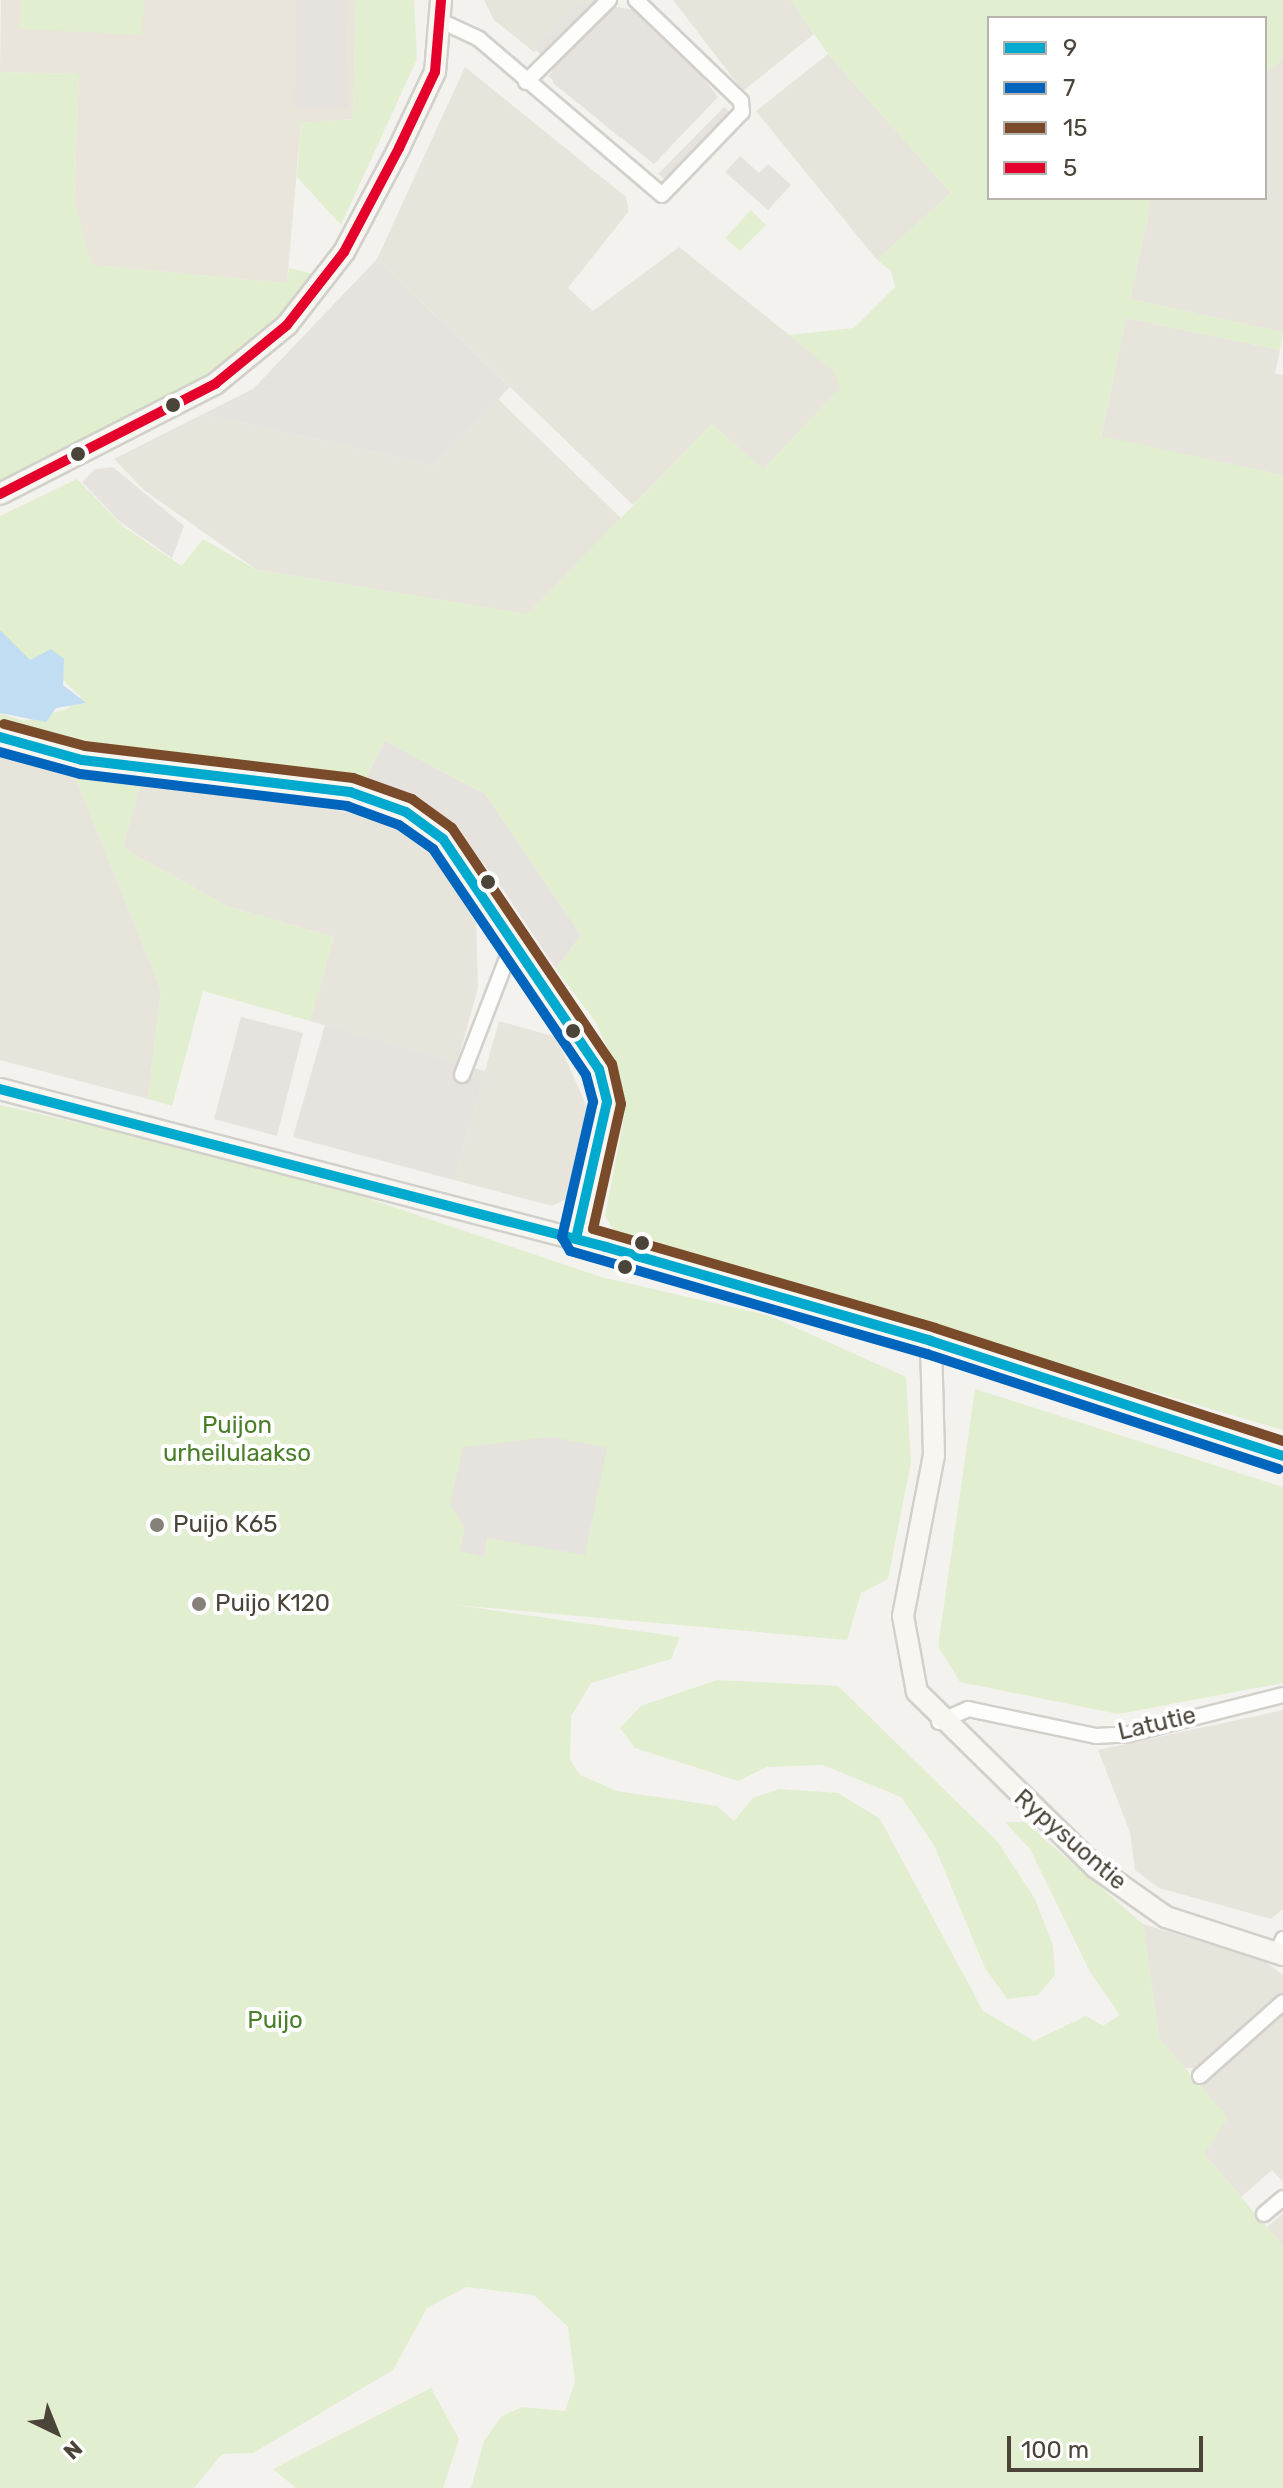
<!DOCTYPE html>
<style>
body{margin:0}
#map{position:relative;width:1283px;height:2488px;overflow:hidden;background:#f4f2ee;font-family:Rubik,sans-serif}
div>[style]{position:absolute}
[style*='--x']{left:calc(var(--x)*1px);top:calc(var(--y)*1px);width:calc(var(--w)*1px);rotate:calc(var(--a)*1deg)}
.residential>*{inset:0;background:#e7e4dc}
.industrial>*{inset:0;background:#e6e2de}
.education>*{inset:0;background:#eae5da}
.green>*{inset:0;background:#e1eecf}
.parking>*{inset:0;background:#e6e3df}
.water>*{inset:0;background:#c0ddf1}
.roads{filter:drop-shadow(2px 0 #d2d0cb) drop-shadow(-2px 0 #d2d0cb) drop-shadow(0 2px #d2d0cb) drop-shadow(0 -2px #d2d0cb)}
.street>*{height:14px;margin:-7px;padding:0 7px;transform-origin:7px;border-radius:7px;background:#fdfdfc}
.secondary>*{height:20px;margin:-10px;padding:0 10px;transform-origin:10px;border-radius:10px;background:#f7f6f1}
.bus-1>*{height:10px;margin:-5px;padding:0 5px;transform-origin:5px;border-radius:5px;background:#00a9ce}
.bus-2>*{height:10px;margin:-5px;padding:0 5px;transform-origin:5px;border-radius:5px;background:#0065bd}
.bus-3>*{height:10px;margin:-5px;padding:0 5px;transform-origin:5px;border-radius:5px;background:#7a4b2a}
.bus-4>*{height:10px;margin:-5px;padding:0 5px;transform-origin:5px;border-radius:5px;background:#e4002b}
.dots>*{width:22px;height:22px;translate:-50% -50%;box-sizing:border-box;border:4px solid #fff;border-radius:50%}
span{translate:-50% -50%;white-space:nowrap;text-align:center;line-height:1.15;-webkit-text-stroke:8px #fff;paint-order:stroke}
.park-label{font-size:24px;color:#4a7f2a}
.poi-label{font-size:24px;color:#4b4439}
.left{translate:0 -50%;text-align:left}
.street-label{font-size:24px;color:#4b4439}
.legend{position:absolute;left:987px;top:16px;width:280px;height:184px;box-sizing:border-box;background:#fff;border:2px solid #b7b4b0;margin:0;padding:10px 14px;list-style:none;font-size:24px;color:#4b4439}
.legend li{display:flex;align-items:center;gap:16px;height:40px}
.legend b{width:40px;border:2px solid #b7b4b0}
.north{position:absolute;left:16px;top:2392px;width:80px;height:80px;-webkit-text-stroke:6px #fff;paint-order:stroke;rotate:137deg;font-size:22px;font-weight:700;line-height:32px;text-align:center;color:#4b4439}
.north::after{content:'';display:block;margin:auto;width:28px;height:36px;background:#4b4439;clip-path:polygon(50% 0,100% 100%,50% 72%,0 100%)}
.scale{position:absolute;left:1007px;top:2436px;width:196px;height:36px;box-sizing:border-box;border:4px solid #4b4439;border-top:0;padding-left:10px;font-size:24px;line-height:28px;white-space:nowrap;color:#4b4439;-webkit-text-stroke:6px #fff;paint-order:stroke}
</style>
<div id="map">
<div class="residential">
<div style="clip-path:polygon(484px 0,601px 0,534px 52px,494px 20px)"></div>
<div style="clip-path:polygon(673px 0,791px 0,814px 34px,743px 91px)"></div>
<div style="clip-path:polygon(828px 54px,951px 193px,877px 260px,756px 111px)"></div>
<div style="clip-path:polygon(1283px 58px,1283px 332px,1130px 299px,1152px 198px,1265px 198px,1265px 74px)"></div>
<div style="clip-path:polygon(465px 67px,626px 197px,629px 211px,568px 288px,593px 311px,679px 247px,847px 381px,763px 470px,712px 424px,633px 505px,377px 259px)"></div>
<div style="clip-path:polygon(1126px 318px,1280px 350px,1275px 373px,1283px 375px,1283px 475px,1101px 437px)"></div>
<div style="clip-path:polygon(498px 399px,621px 518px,528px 614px,257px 570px,144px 490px,114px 459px,203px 414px,434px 465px)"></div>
<div style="clip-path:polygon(0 753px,74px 774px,161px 990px,148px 1099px,0 1060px)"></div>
<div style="clip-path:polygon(141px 782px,308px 801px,394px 826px,437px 860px,476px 918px,478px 988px,457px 1063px,310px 1021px,334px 937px,227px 906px,123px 848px)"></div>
<div style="clip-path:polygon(499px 1021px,556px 1037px,590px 1114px,566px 1199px,552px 1206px,454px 1180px)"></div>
<div style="clip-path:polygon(1283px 1710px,1283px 1909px,1271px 1919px,1159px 1888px,1135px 1870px,1130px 1832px,1098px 1750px)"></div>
<div style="clip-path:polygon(1143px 1924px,1263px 1960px,1283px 1975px,1283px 1999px,1199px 2068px,1184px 2068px,1159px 2038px)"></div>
<div style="clip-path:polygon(1283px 2014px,1283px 2182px,1272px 2170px,1241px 2197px,1204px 2154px,1200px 2084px)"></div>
<div style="clip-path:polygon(1283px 2213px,1283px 2246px,1267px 2227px)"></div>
</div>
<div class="industrial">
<div style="clip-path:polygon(609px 6px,652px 12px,718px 97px,654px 164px,553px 83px,552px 68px)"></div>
<div style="clip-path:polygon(377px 259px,510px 387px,434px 465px,203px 414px,253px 389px)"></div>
<div style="clip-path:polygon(385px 741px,485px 794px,581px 935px,556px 969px,494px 876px,439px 814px,366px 777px)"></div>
<div style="clip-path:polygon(325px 1025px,485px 1071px,454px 1180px,293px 1137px)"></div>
</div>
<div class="education">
<div style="clip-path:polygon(1px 0,356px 0,353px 119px,301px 123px,287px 283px,91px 265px,74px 200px,79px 74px,0 72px)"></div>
</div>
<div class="green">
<div style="clip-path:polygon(21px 0,144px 0,142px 35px,20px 29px)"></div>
<div style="clip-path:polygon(356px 0,414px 0,417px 59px,341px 225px,297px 177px,301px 123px,353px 119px)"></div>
<div style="clip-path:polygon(791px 0,1283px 0,1283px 58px,1265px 74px,1265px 18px,989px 18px,989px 198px,1152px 198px,1130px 299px,1283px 332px,1280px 350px,1126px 318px,1101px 436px,1283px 475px,1283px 1430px,617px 1235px,605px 1216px,625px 1112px,621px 1077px,595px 1021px,556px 969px,581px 935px,485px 794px,385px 741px,366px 777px,73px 752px,0 732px,0 713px,24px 721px,67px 709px,81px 697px,39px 657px,30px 661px,14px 650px,0 630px,0 516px,77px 479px,124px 527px,182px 566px,203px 539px,257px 570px,528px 614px,712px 424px,763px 470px,840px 388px,833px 370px,789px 335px,854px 328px,895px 287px,891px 271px,877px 260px,951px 193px,828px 54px)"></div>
<div style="clip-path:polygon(0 72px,79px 74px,74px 200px,91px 265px,287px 283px,289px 268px,314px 274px,259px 341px,192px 390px,0 481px)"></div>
<div style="clip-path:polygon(751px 210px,766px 225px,740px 251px,725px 238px)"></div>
<div style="clip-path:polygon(74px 774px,141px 782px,123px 848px,227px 906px,334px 937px,310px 1021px,203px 991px,172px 1106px,148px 1099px,161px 990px)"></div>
<div style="clip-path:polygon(0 1105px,281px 1169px,601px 1277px,770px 1316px,906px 1377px,911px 1462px,888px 1579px,861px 1593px,847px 1640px,456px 1605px,680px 1637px,671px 1659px,591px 1683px,571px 1717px,570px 1760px,580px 1775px,617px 1791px,717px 1806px,734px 1821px,753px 1798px,779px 1789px,838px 1793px,880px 1819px,983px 2011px,1034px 2041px,1086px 2016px,1103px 2026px,1120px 2015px,1090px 1972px,1030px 1849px,1005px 1822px,1025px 1822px,1143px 1924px,1159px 2038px,1228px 2118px,1204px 2154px,1283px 2246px,1283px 2488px,471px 2488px,484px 2441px,502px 2416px,522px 2407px,565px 2411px,575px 2382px,568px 2327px,534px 2295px,466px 2287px,427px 2308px,393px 2370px,253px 2453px,222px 2454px,194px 2488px,0 2488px)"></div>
<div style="clip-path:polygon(975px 1389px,1283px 1487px,1283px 1683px,1118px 1714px,960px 1682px,938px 1646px)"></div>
<div style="clip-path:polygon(717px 1680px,838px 1686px,997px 1841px,1035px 1899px,1053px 1946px,1055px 1975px,1038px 1995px,1007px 1999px,985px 1968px,934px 1845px,901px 1797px,823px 1765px,767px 1767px,738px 1781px,635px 1748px,620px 1728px,641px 1706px)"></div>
<div style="clip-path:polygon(431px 2388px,459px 2439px,443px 2488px,296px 2488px,273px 2469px)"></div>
</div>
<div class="parking">
<div style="clip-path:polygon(296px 0,346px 0,348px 107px,295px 108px)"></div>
<div style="clip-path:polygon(583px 0,594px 7px,544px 58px,535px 49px)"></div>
<div style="clip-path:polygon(607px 18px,675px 83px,620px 138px,548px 76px)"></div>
<div style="clip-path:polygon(724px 107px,732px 114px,667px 181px,658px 174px)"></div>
<div style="clip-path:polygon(740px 156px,759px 173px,768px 164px,791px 185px,768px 210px,725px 172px)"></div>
<div style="clip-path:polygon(391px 311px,412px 331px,308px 438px,287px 418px)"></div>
<div style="clip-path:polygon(419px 335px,440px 356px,373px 426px,352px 406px)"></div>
<div style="clip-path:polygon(449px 360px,474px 384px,415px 447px,390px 424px)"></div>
<div style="clip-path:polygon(113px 467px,184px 526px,172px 558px,119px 521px,82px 482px,95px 469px)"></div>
<div style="clip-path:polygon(241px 1017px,303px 1033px,277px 1136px,214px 1119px)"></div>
<div style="clip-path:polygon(421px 1066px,438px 1071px,411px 1158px,394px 1153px)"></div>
<div style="clip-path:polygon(449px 1071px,468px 1077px,441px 1171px,422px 1166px)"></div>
<div style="clip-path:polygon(552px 1437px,607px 1448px,585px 1555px,487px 1538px,484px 1557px,460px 1551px,465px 1528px,450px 1504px,463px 1447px)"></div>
</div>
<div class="water">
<div style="clip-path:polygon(0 630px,30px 660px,51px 649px,64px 659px,63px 685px,86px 703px,56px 708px,46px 722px,0 713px)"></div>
</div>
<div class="roads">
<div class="street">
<div style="--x:443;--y:22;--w:40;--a:25"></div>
<div style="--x:479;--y:39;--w:240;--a:40.4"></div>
<div style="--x:662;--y:195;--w:115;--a:-46.1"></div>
<div style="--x:742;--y:112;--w:11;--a:-95"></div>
<div style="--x:741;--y:101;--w:146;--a:-136.1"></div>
<div style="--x:526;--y:82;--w:117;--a:-44.7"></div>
<div style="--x:462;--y:1075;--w:145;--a:-68.9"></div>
<div style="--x:939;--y:1722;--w:32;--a:-24"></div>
<div style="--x:968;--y:1709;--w:131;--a:11.9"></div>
<div style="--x:1096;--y:1736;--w:33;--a:-3"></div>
<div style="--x:1129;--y:1734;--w:159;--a:-14.2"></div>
<div style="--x:1278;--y:1951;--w:13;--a:-67"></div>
<div style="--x:1200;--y:2076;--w:111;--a:-41.7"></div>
<div style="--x:1264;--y:2214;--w:25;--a:-40"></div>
</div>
<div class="secondary">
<div style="--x:0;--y:494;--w:242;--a:-27.1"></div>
<div style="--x:215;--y:384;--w:93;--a:-39.3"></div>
<div style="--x:287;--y:325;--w:93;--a:-52"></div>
<div style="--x:344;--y:252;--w:118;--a:-62.1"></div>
<div style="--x:399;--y:148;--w:84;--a:-64.7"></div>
<div style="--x:435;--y:72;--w:72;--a:-85.2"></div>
<div style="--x:0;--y:737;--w:85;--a:15.7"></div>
<div style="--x:82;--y:760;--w:270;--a:6.8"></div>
<div style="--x:350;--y:792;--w:59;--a:19.7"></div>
<div style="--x:406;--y:812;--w:46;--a:36.1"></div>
<div style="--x:443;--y:839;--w:278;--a:55.9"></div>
<div style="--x:599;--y:1069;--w:34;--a:76"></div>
<div style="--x:607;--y:1102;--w:140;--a:102.8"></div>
<div style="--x:0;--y:1089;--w:626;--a:14.61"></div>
<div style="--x:606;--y:1247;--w:338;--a:16.1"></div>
<div style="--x:931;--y:1341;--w:370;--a:18.1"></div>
<div style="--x:931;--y:1341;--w:114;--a:88.5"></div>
<div style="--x:934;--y:1455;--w:164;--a:100.9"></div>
<div style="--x:903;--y:1616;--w:77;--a:79.6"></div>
<div style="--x:917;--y:1692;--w:250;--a:44.5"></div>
<div style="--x:1095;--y:1867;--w:87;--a:35.2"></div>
<div style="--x:1166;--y:1917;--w:123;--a:18"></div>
</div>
</div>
<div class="bus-1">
<div style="--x:0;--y:737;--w:85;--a:15.7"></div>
<div style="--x:82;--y:760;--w:270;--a:6.8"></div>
<div style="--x:350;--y:792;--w:59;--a:19.7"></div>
<div style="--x:406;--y:812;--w:46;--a:36.1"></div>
<div style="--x:443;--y:839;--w:278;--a:55.9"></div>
<div style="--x:599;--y:1069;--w:34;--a:76"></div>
<div style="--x:607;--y:1102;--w:140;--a:102.8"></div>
<div style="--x:0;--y:1089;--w:626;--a:14.61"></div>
<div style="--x:606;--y:1247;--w:338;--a:16.1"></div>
<div style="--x:931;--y:1341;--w:370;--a:18.1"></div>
</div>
<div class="bus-2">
<div style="--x:0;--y:752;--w:83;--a:15.4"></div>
<div style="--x:80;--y:774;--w:269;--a:6.8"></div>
<div style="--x:347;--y:806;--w:55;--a:20.1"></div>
<div style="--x:399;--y:825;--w:42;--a:35.2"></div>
<div style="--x:433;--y:849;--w:273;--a:55.9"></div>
<div style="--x:586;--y:1075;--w:28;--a:75"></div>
<div style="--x:593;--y:1102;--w:139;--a:102.9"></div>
<div style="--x:562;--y:1237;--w:16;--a:60"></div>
<div style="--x:570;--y:1251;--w:372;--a:16.1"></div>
<div style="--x:927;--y:1354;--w:370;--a:18.1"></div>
</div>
<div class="bus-3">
<div style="--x:4;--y:724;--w:84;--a:15.2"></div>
<div style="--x:85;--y:746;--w:270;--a:6.8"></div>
<div style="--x:353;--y:778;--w:63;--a:19.6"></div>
<div style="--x:412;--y:799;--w:49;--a:35.9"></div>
<div style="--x:452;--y:828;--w:285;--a:55.9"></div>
<div style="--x:612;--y:1064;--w:41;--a:77.3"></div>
<div style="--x:621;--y:1104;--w:128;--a:102.6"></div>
<div style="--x:593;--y:1229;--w:356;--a:16.1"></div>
<div style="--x:935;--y:1328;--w:366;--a:18"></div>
</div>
<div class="bus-4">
<div style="--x:0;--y:494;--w:242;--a:-27.1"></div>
<div style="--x:215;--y:384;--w:93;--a:-39.3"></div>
<div style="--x:287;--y:325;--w:93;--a:-52"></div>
<div style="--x:344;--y:252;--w:118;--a:-62.1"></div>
<div style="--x:399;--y:148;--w:84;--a:-64.7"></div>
<div style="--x:435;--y:72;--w:72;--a:-85.2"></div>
</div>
<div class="dots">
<div style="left:173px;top:405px;background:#4b4439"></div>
<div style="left:78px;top:454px;background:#4b4439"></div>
<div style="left:488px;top:882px;background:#4b4439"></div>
<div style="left:573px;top:1031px;background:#4b4439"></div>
<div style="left:642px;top:1243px;background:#4b4439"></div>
<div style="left:625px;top:1267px;background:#4b4439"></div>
<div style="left:157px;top:1525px;background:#868178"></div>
<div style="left:199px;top:1604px;background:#868178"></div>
</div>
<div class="park-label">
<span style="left:237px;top:1440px">Puijon<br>urheilulaakso</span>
<span style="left:275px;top:2021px">Puijo</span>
</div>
<div class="poi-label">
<span class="left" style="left:173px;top:1525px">Puijo K65</span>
<span class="left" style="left:215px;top:1604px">Puijo K120</span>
</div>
<div class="street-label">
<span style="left:1157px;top:1724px;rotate:-13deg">Latutie</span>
<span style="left:1070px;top:1840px;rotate:41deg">Rypysuontie</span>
</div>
<ul class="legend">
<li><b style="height:10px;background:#00a9ce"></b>9</li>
<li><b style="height:10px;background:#0065bd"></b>7</li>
<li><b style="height:10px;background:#7a4b2a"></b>15</li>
<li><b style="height:10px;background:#e4002b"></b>5</li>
</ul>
<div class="north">N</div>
<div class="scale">100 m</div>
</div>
